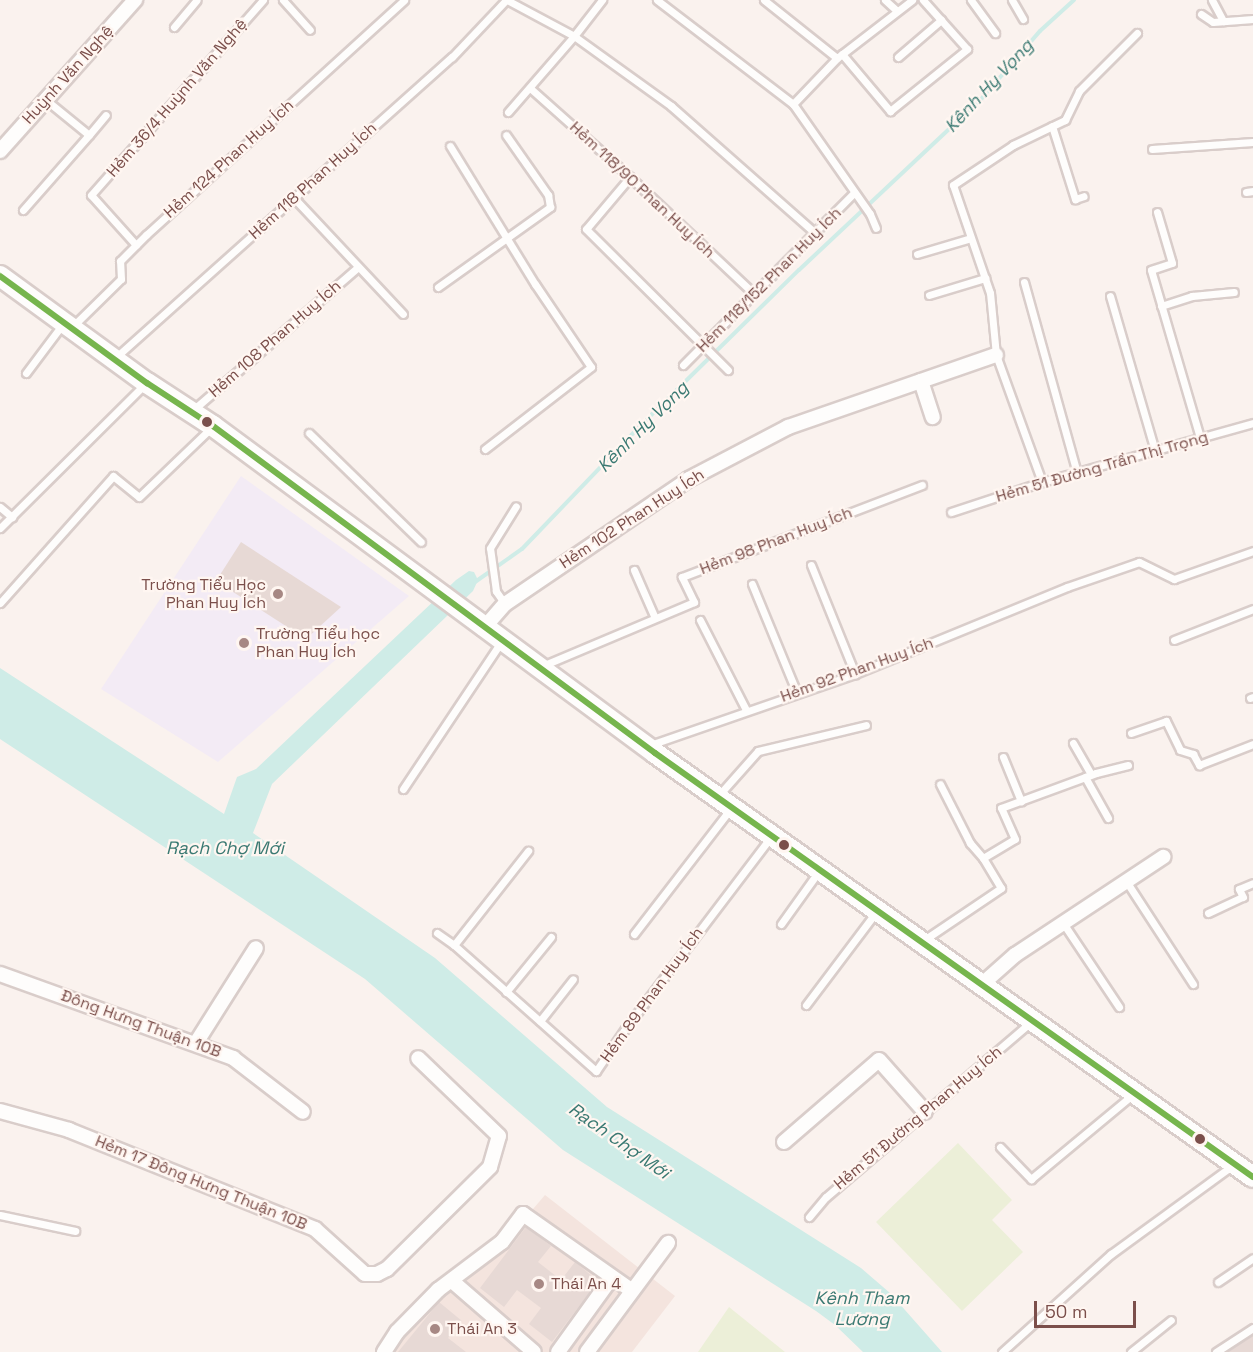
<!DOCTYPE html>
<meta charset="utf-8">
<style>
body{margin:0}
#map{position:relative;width:1253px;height:1352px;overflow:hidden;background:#faf2ee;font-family:"Space Grotesk",sans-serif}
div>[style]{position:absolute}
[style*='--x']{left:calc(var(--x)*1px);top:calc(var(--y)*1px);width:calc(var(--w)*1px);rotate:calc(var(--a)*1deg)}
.residential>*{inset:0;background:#f4e4de}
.education>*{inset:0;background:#f3ebf5}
.green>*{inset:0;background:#ecefd8}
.water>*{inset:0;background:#cfece7}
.stream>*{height:4px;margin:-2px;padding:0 2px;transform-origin:2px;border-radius:2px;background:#cfece7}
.building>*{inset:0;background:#e7d9d5}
.roads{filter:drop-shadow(2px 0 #d9cdca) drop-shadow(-2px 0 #d9cdca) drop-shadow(0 2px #d9cdca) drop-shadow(0 -2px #d9cdca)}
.lane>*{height:7px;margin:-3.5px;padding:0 3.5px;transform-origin:3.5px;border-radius:3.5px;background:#fefdfc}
.street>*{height:14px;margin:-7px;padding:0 7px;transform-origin:7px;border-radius:7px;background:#fefdfc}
.secondary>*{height:20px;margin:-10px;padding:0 10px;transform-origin:10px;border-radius:10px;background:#fefdfc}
.bus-1>*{height:6px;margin:-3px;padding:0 3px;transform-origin:3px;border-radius:3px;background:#76b54d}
.dots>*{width:16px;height:16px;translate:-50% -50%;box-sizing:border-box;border:3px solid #fff6f1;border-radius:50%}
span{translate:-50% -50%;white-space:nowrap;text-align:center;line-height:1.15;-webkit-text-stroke:4.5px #fff6f1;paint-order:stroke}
.street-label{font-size:16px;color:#7b4f4b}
.poi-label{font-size:16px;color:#7b4f4b}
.right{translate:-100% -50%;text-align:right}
.left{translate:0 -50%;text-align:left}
.water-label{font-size:18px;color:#3a7972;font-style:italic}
.scale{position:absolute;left:1034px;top:1301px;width:102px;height:27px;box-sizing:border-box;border:3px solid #7b4f4b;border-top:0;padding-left:8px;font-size:18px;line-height:21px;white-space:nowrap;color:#7b4f4b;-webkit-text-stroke:4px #fff6f1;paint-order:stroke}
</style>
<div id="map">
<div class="residential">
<div style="clip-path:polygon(545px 1195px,675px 1296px,632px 1352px,386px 1352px,440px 1291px,503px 1244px)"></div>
</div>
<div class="education">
<div style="clip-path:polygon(241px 476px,409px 596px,218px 762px,101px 689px)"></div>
</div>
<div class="green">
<div style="clip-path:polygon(958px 1143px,1012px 1200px,992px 1220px,1023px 1252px,962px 1311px,876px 1222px)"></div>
<div style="clip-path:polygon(729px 1307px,785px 1352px,698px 1352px)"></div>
</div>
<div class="water">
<div style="clip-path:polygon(469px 571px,474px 572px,478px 580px,473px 591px,272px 784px,253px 833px,435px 958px,607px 1107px,861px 1268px,890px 1293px,942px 1352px,863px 1352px,835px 1325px,816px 1311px,563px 1150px,365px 979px,0 739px,0 668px,224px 814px,237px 777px,256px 769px,456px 580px)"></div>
</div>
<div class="stream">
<div style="--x:475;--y:582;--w:57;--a:-35.1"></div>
<div style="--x:522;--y:549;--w:172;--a:-46.2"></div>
<div style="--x:641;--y:425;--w:221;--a:-44.5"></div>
<div style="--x:799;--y:270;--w:253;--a:-43.2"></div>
<div style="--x:983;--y:97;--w:87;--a:-49.2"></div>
<div style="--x:1040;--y:31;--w:46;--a:-42.4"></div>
</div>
<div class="building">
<div style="clip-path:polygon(241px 542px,341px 607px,306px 639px,216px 581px)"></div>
<div style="clip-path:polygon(526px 1227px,551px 1246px,538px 1262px,561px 1280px,575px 1262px,598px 1281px,552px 1342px,529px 1324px,541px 1308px,517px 1290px,504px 1307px,480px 1288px)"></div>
<div style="clip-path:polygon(439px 1302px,462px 1321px,448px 1338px,466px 1352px,398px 1352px)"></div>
<div style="clip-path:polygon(1253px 1335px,1253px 1352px,1226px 1352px)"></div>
</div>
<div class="roads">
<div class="lane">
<div style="--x:283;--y:0;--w:40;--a:48"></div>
<div style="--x:507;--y:0;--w:76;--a:28.2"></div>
<div style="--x:574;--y:36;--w:120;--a:35.8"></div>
<div style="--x:671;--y:106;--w:193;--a:41.4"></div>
<div style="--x:657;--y:0;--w:171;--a:37.4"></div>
<div style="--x:793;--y:104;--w:134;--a:55"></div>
<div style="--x:870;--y:214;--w:15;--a:67"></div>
<div style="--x:764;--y:0;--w:93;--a:38.5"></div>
<div style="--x:885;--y:0;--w:15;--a:42"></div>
<div style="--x:971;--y:0;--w:41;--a:54"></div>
<div style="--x:1012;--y:0;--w:22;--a:60"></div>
<div style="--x:1212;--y:0;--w:24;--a:62"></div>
<div style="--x:1201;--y:14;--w:14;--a:34"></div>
<div style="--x:1213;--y:22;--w:40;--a:-4.3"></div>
<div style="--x:174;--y:27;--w:35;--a:-50"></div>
<div style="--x:842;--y:54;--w:75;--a:49.9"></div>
<div style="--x:890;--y:111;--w:99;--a:-38.8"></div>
<div style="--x:967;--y:49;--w:66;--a:-131.9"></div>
<div style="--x:898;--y:57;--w:57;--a:-40.7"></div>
<div style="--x:530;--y:88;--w:134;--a:41.7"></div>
<div style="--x:630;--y:177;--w:170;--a:43.3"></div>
<div style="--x:46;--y:100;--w:55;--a:39.1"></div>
<div style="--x:89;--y:135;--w:26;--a:-50"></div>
<div style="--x:793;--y:104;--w:64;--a:-46.3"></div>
<div style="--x:837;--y:58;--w:95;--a:-37.7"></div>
<div style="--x:508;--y:112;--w:101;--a:-49"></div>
<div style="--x:574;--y:36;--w:46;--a:-52.1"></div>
<div style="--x:1052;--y:126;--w:77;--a:72.5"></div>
<div style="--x:1075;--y:199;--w:9;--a:-18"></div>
<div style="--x:450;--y:146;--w:162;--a:58.4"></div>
<div style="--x:535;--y:284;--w:100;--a:56"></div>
<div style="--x:591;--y:367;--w:134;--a:142.3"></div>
<div style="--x:1152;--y:149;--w:101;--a:-4"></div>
<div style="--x:630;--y:177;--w:68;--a:130.2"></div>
<div style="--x:586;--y:229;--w:200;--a:44.8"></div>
<div style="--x:1246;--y:192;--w:7;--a:-8"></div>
<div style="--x:294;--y:198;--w:159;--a:46.8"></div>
<div style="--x:23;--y:210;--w:100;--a:-48.7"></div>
<div style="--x:1157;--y:212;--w:53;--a:73.6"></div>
<div style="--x:1172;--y:263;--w:22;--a:162"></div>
<div style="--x:1151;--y:270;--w:175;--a:73.7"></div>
<div style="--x:136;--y:245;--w:67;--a:-132"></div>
<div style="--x:91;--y:195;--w:260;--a:-48.6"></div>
<div style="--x:917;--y:254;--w:56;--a:-16.5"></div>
<div style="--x:1024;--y:282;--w:198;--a:74.5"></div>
<div style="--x:438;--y:287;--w:138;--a:-35.5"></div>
<div style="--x:550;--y:207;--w:12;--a:-99"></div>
<div style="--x:548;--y:195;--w:73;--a:-125"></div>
<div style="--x:929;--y:295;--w:59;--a:-16.9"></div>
<div style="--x:1110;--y:296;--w:161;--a:73.8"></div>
<div style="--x:1161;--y:306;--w:33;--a:-18"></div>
<div style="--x:1192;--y:296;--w:42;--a:-5.4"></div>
<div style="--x:73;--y:326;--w:67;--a:-44.4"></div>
<div style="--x:121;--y:279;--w:18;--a:-93"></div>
<div style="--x:120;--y:261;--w:37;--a:-45"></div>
<div style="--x:146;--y:235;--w:349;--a:-42.3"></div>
<div style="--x:115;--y:358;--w:452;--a:-41.8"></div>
<div style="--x:452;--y:57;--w:79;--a:-46.5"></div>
<div style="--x:683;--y:365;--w:243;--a:-45.2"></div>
<div style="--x:26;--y:373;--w:60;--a:-53.1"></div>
<div style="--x:193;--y:410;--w:218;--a:-40.9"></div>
<div style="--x:309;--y:433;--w:156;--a:44.2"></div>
<div style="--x:1042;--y:482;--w:135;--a:-109.9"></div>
<div style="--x:996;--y:355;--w:62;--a:-95.5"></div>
<div style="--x:990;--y:293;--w:114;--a:-108.9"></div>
<div style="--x:953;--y:185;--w:72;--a:-33.7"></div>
<div style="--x:1013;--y:145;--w:58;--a:-25.7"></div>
<div style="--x:1065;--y:120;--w:32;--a:-64"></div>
<div style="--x:1079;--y:91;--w:82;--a:-45"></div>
<div style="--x:0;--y:507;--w:16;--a:40"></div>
<div style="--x:951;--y:512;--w:96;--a:-18.2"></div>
<div style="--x:1042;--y:482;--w:219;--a:-15.6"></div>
<div style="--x:0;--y:528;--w:204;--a:-44.8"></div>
<div style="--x:811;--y:565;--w:118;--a:68"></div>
<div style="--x:634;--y:570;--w:52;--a:66.4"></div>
<div style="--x:752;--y:584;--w:118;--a:67.6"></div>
<div style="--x:0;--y:603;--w:170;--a:-48.3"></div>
<div style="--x:113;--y:476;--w:33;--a:39"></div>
<div style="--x:139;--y:497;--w:100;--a:-43.8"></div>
<div style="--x:505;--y:604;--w:16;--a:-125"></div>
<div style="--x:496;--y:591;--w:43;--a:-97.9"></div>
<div style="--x:490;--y:548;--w:49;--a:-58.2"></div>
<div style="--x:700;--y:620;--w:101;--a:62.9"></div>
<div style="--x:1174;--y:640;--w:85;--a:-21.4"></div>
<div style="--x:542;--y:666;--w:165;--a:-22.8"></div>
<div style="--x:694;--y:602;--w:28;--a:-116"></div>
<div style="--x:682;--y:577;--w:257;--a:-21"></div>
<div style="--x:1250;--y:698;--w:3;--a:-18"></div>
<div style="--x:1131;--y:733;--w:37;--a:-19"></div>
<div style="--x:1166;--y:721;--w:32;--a:64"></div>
<div style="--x:1180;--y:750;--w:14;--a:17"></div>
<div style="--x:1193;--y:754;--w:13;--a:61"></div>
<div style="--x:1199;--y:765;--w:58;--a:-21.3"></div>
<div style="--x:1073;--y:743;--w:36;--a:60"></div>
<div style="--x:650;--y:745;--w:217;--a:-19.1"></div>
<div style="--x:855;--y:674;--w:229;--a:-22.3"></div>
<div style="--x:1067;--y:587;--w:76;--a:-19.1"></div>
<div style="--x:1139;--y:562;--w:39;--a:26"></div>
<div style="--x:1174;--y:579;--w:84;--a:-19.5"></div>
<div style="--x:1003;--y:757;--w:48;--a:67.8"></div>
<div style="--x:1085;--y:777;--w:47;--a:60.7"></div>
<div style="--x:403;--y:789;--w:177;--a:-56.3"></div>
<div style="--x:718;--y:796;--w:60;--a:-48.4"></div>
<div style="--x:758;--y:751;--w:111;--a:-13.5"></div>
<div style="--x:983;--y:858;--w:37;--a:-31"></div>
<div style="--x:1015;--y:839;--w:34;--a:-114"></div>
<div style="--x:1001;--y:808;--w:101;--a:-20.2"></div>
<div style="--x:1096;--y:773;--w:33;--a:-14"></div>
<div style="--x:1126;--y:881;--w:123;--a:57"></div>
<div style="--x:1208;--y:913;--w:38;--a:-25"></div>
<div style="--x:1243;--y:897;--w:9;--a:-117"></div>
<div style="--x:1239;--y:889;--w:15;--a:-23"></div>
<div style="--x:1063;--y:923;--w:101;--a:56.3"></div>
<div style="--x:781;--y:924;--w:65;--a:-54.4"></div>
<div style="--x:437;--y:933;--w:21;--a:35"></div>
<div style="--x:454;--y:945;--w:190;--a:41.6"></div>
<div style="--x:596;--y:1071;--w:51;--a:-55.4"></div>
<div style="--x:625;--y:1029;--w:241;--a:-52.8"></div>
<div style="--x:634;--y:934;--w:159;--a:-52.4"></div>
<div style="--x:924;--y:940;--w:93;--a:-34"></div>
<div style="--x:1001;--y:888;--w:35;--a:-121"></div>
<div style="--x:983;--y:858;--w:20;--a:-131"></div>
<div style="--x:970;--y:843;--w:66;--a:-117"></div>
<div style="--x:454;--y:945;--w:120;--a:-51.8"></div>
<div style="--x:506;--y:992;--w:71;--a:-50.7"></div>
<div style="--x:806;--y:1005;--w:116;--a:-53"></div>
<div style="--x:540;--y:1021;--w:53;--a:-51.8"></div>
<div style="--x:1000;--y:1147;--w:45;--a:45.9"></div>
<div style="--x:1031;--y:1179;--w:131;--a:-39.7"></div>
<div style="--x:0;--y:1215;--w:77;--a:12"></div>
<div style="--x:809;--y:1217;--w:26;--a:-50"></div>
<div style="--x:826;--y:1197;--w:270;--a:-40.5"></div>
<div style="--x:1218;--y:1282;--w:42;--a:-34.4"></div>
<div style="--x:1002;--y:1352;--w:147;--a:-42"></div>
<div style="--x:1111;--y:1254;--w:151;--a:-36.1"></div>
<div style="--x:1131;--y:1352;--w:51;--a:-38.7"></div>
<div style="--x:1216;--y:1352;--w:44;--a:-33"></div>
</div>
<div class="street">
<div style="--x:0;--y:151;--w:203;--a:-48.2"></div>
<div style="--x:921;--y:381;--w:38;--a:72"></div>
<div style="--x:483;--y:629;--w:33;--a:-49"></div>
<div style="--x:505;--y:604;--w:222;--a:-34.2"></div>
<div style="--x:689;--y:479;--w:112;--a:-27.7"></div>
<div style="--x:788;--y:427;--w:220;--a:-19.1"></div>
<div style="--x:0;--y:974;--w:248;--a:19.8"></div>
<div style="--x:233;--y:1058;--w:88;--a:37.6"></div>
<div style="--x:980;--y:986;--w:47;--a:-41.5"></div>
<div style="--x:1015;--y:955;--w:178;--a:-33.5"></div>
<div style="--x:196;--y:1043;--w:112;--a:-57.7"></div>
<div style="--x:0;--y:1111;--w:72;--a:15.4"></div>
<div style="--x:69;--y:1130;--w:265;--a:21.9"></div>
<div style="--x:315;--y:1229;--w:67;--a:42"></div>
<div style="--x:365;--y:1274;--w:12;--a:0"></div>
<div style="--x:377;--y:1274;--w:11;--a:-27"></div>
<div style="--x:387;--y:1269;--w:145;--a:-44.7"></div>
<div style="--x:490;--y:1167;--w:32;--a:-74"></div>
<div style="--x:499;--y:1136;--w:112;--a:-136.1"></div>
<div style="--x:784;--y:1142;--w:125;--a:-40.8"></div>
<div style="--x:879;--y:1060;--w:69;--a:48.5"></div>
<div style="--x:452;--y:1281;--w:108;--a:40.9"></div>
<div style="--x:384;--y:1352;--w:24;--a:-57"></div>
<div style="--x:397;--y:1332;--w:59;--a:-45.7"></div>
<div style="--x:438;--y:1290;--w:80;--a:-36.9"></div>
<div style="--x:502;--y:1242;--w:35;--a:-53"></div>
<div style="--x:523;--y:1214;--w:132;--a:35.1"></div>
<div style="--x:558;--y:1352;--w:92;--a:-54.2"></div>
<div style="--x:587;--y:1352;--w:136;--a:-53.4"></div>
</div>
<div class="secondary">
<div style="--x:0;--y:276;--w:182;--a:36.1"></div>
<div style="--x:147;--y:383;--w:79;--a:33.1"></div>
<div style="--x:213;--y:426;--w:550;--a:36.49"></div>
<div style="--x:655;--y:753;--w:733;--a:35.34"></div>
</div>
</div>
<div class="bus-1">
<div style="--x:0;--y:276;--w:182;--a:36.1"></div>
<div style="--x:147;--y:383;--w:79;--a:33.1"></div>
<div style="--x:213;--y:426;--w:550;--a:36.49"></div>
<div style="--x:655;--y:753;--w:733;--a:35.34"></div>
</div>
<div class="dots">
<div style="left:207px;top:422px;background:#7b4f4b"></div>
<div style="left:278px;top:594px;background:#a78884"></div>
<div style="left:244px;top:643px;background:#a78884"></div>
<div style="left:784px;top:845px;background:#7b4f4b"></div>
<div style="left:1200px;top:1139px;background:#7b4f4b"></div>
<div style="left:539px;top:1284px;background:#a78884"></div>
<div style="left:435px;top:1329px;background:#a78884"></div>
</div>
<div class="street-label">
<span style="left:68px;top:75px;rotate:-48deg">Huỳnh Văn Nghệ</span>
<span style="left:177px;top:98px;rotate:-49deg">Hẻm 36/4 Huỳnh Văn Nghệ</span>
<span style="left:229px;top:159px;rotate:-42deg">Hẻm 124 Phan Huy Ích</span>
<span style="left:313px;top:181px;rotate:-42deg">Hẻm 118 Phan Huy Ích</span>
<span style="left:642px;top:190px;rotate:43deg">Hẻm 118/90 Phan Huy Ích</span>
<span style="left:769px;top:280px;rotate:-45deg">Hẻm 118/152 Phan Huy Ích</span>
<span style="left:275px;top:339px;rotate:-41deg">Hẻm 108 Phan Huy Ích</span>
<span style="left:1102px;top:467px;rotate:-16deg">Hẻm 51 Đường Trần Thị Trọng</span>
<span style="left:632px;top:519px;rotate:-33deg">Hẻm 102 Phan Huy Ích</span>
<span style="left:776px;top:541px;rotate:-21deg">Hẻm 98 Phan Huy Ích</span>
<span style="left:857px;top:670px;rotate:-20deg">Hẻm 92 Phan Huy Ích</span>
<span style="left:652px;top:995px;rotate:-54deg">Hẻm 89 Phan Huy Ích</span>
<span style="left:141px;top:1024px;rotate:20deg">Đông Hưng Thuận 10B</span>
<span style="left:918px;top:1118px;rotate:-40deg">Hẻm 51 Đường Phan Huy Ích</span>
<span style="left:201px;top:1183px;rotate:22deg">Hẻm 17 Đông Hưng Thuận 10B</span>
</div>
<div class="poi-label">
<span class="right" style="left:266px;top:594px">Trường Tiểu Học<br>Phan Huy Ích</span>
<span class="left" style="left:256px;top:643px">Trường Tiểu học<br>Phan Huy Ích</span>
<span class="left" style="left:551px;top:1284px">Thái An 4</span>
<span class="left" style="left:447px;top:1329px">Thái An 3</span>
</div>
<div class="water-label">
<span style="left:989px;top:86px;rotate:-47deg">Kênh Hy Vọng</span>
<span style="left:643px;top:427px;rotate:-45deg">Kênh Hy Vọng</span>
<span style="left:225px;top:848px">Rạch Chợ Mới</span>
<span style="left:619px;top:1141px;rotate:35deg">Rạch Chợ Mới</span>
<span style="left:862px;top:1309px">Kênh Tham<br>Lương</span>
</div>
<div class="scale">50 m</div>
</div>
